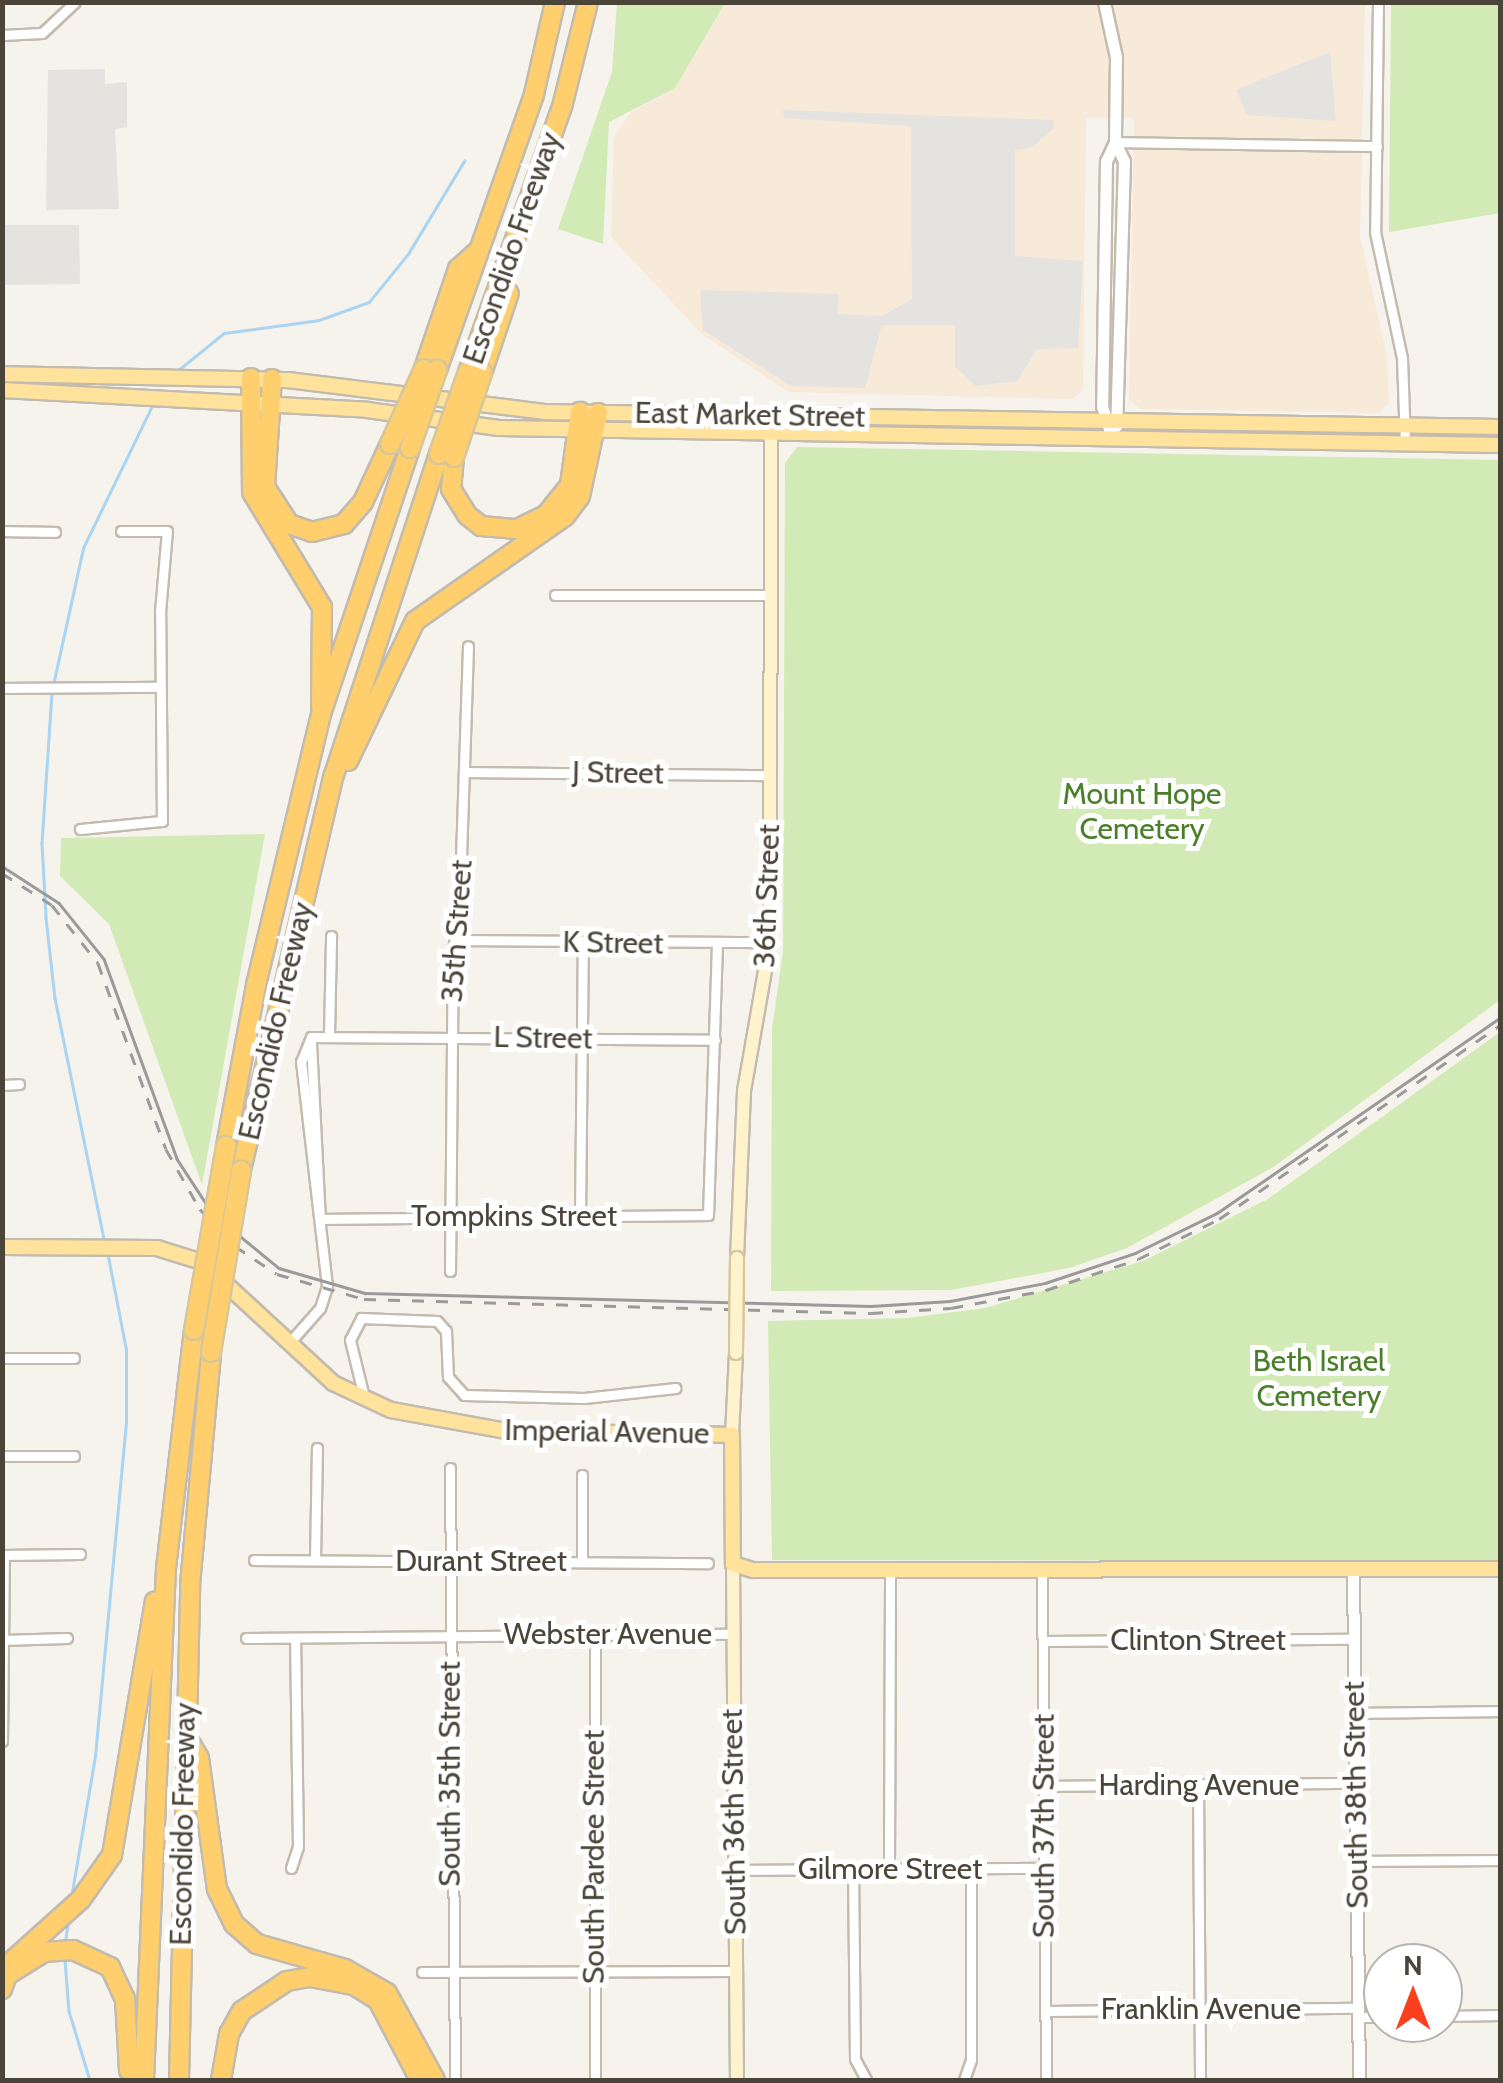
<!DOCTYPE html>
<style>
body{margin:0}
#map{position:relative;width:1503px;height:2083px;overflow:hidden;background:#f6f3ec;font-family:Cabin,sans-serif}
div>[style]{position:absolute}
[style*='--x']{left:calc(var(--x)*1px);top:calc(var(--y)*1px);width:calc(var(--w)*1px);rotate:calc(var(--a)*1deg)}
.commercial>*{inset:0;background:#f7ead8}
.green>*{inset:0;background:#d2eab5}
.parking>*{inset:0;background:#e5e3e0}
.stream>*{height:2.5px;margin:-1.25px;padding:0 1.25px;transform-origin:1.25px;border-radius:1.25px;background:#a9d4f2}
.roads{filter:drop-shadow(2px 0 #c2bbae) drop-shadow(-2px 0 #c2bbae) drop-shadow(0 2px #c2bbae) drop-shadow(0 -2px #c2bbae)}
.minor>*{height:9px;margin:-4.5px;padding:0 4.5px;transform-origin:4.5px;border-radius:4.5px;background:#fff}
.tertiary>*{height:11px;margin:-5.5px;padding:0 5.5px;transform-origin:5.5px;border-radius:5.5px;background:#fff}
.secondary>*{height:12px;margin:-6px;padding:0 6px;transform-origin:6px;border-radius:6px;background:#fff3cd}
.primary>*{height:14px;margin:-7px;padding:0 7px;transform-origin:7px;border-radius:7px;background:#ffe39c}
.motorway>*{height:18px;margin:-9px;padding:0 9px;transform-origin:9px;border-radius:9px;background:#ffcf6e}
.tram>*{height:2.5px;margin:-1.25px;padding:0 1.25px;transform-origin:1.25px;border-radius:1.25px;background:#9a9a9a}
.rail>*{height:2.5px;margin-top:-1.25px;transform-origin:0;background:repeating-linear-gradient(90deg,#9a9a9a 0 12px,transparent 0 24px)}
.bridges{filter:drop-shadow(2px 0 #d6c79b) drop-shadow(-2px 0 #d6c79b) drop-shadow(0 2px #d6c79b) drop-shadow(0 -2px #d6c79b)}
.secondary-bridge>*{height:12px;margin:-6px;padding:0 6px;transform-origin:6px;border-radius:6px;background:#fff3cd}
.motorway-bridge>*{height:18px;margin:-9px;padding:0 9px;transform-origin:9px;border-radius:9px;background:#ffcf6e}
span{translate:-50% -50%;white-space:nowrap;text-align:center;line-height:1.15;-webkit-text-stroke:10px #fff;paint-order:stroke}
.street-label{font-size:30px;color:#4b4439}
.park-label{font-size:30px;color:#4a7f2a}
.frame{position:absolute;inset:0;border:5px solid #4b4439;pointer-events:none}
.north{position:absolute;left:1363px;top:1943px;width:100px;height:100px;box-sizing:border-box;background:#fff;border:2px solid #b7b4b0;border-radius:50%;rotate:0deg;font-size:28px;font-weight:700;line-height:40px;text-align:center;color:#4b4439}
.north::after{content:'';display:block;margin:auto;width:35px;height:45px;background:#fc3f1d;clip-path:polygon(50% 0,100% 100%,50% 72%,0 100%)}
</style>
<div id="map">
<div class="commercial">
<div style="clip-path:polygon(725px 3px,1365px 3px,1360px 237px,1387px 356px,1389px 403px,1379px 413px,1140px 409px,1129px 399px,1134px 118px,1086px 118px,1083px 390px,1073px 399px,789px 392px,702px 334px,611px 237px,614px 137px,630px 113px,675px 88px)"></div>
</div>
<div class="green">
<div style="clip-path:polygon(617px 3px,725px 3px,675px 88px,609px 122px,603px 244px,558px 229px,612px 72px)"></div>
<div style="clip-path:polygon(1391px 3px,1500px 3px,1500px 213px,1389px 232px)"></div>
<div style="clip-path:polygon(797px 447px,1500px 460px,1500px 1000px,1275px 1166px,1127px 1248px,1069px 1268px,951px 1290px,771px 1291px,772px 1029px,783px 951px,785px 463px)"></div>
<div style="clip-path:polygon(265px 834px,202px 1185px,109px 924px,60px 876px,61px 838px)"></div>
<div style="clip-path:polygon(1500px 1032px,1500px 1561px,772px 1560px,768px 1321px,908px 1318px,985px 1308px,1143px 1261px,1268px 1199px)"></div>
</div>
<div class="parking">
<div style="clip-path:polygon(1330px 52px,1336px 121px,1247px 115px,1236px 90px)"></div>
<div style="clip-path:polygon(105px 69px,105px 84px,127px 82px,127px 127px,115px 129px,119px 209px,46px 210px,48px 70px)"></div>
<div style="clip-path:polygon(783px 110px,1053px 120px,1054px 128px,1031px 148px,1015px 150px,1015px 256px,1083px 261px,1078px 348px,1037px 349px,1017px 381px,976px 386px,955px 367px,955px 325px,882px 325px,865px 388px,791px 386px,703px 330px,700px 290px,839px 294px,837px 314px,882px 316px,912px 299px,911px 126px,784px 118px)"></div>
<div style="clip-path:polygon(3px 225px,79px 225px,80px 284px,3px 285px)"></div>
</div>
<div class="stream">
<div style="--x:176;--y:372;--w:62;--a:-39.1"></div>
<div style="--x:224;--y:333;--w:96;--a:-7.8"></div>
<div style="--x:319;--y:320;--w:53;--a:-19.8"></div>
<div style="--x:369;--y:302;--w:62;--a:-50.9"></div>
<div style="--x:408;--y:254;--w:109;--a:-58.9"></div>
<div style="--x:53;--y:685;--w:140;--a:-77.6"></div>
<div style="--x:83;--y:548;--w:162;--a:-64.1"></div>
<div style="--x:52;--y:693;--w:150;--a:93.8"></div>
<div style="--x:42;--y:843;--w:75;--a:86.9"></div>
<div style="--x:46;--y:918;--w:81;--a:83.6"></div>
<div style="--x:55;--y:998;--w:250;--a:78.5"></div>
<div style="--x:71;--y:1898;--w:144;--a:-80.4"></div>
<div style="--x:95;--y:1756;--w:333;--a:-84.7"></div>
<div style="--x:126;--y:1424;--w:74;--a:-90"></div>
<div style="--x:126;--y:1350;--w:101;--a:-100.9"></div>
<div style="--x:65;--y:1942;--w:21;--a:-82"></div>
<div style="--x:65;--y:1960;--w:51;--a:85.5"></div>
<div style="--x:69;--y:2011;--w:72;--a:73.1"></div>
</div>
<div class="roads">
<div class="minor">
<div style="--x:1378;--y:2;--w:230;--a:90.7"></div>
<div style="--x:1375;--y:232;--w:129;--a:77.9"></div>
<div style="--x:1402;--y:358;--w:85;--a:88"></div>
<div style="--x:2;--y:35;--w:40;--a:-2.9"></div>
<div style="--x:42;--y:33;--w:45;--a:-43.2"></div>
<div style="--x:1115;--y:142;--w:262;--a:0.9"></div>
<div style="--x:2;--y:531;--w:53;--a:1.1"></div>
<div style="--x:555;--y:595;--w:214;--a:0"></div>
<div style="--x:2;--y:688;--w:158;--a:-0.4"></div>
<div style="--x:466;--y:772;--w:304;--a:0.6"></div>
<div style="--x:80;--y:829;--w:82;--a:-5.6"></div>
<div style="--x:162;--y:821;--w:209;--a:-90.5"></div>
<div style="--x:160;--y:612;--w:81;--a:-85.1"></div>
<div style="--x:167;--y:531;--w:46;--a:180"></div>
<div style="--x:456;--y:940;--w:314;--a:0.4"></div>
<div style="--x:329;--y:1035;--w:99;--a:-88.8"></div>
<div style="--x:311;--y:1037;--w:404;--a:0.4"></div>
<div style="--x:311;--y:1043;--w:176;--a:87.1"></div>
<div style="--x:2;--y:1085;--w:17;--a:-3"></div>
<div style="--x:580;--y:1217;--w:275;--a:-89.4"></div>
<div style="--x:320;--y:1219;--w:388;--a:-0.6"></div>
<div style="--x:708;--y:1215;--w:270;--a:-88.1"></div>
<div style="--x:450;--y:1271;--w:322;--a:-89.5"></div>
<div style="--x:453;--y:949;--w:32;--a:-79"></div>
<div style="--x:459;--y:918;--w:272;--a:-88.1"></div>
<div style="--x:289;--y:1343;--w:47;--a:-48.5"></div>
<div style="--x:320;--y:1308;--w:23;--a:-72"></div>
<div style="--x:327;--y:1286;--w:226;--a:-96.6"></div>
<div style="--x:301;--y:1062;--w:27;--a:-68"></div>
<div style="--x:2;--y:1358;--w:72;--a:0"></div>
<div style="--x:364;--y:1397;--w:59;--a:-103.8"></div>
<div style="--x:350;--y:1340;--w:25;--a:-63"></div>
<div style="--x:361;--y:1318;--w:76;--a:2.3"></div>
<div style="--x:437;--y:1321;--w:13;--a:48"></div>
<div style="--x:446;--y:1331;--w:46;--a:87.5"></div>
<div style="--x:448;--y:1377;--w:24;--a:48"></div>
<div style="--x:464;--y:1395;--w:120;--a:1.4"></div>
<div style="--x:584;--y:1398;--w:92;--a:-6.3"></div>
<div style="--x:2;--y:1456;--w:72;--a:0"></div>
<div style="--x:450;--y:1468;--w:612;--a:89.53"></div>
<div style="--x:2;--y:1555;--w:78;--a:-0.7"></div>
<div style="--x:254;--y:1560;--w:454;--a:0.4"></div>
<div style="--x:315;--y:1560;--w:112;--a:-89"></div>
<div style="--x:582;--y:1561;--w:86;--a:-90"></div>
<div style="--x:1042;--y:1572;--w:508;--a:89.55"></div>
<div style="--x:595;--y:1634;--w:446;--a:90"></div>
<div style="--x:246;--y:1638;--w:485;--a:-0.5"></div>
<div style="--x:2;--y:1640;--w:65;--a:-1.8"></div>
<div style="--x:1043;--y:1641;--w:311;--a:-0.4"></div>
<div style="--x:1355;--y:1713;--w:145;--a:-0.8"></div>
<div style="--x:2;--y:1741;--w:186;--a:-89.4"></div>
<div style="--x:1198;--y:1785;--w:295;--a:89.6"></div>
<div style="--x:1044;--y:1786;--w:310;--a:-0.6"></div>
<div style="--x:1357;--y:1861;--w:143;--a:-0.4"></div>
<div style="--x:889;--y:1867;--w:296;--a:-89.8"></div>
<div style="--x:291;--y:1868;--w:22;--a:-72"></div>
<div style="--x:298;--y:1847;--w:208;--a:-90.8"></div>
<div style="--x:853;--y:1868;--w:191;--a:89.4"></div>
<div style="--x:855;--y:2059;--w:24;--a:62"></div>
<div style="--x:735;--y:1870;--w:309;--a:-0.4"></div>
<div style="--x:422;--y:1972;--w:313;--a:-0.2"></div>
<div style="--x:1045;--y:2011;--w:312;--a:-0.6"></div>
<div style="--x:1443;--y:2016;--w:57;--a:-1"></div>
<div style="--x:1359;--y:2017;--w:24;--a:0"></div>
<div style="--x:964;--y:2080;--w:21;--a:-71"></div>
<div style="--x:971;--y:2060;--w:192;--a:-90"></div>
</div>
<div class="tertiary">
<div style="--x:1104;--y:2;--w:56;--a:77.7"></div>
<div style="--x:1116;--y:57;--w:85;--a:90.7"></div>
<div style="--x:1115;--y:142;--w:21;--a:115"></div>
<div style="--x:1106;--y:161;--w:245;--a:90.9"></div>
<div style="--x:1102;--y:406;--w:34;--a:73"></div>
<div style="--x:1115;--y:142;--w:21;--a:65"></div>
<div style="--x:1124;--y:161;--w:265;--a:91.7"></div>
<div style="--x:1353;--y:1569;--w:511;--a:89.33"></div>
</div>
<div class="secondary">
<div style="--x:737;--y:1258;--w:167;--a:-87.6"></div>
<div style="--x:744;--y:1091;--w:151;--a:-80.1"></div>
<div style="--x:770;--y:942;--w:527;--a:-89.89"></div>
<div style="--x:732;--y:1435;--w:82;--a:-87.2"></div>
<div style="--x:733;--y:1564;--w:516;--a:89.56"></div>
</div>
<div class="primary">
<div style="--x:2;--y:374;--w:286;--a:1.2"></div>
<div style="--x:288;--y:380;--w:258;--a:7.1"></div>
<div style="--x:544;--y:412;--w:956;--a:0.9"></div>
<div style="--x:2;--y:390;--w:366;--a:3.1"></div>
<div style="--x:367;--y:410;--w:133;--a:7.8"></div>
<div style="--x:499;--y:428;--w:1001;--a:0.97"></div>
<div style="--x:2;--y:1247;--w:155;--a:0.4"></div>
<div style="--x:157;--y:1248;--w:47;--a:17.3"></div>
<div style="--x:202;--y:1262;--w:178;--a:42.7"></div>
<div style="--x:333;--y:1383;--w:64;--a:25"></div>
<div style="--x:391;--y:1410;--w:118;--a:10.3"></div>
<div style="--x:507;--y:1431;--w:225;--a:1"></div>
<div style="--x:732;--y:1435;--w:129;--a:89.6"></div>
<div style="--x:733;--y:1564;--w:21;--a:17"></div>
<div style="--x:753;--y:1570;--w:747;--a:-0.08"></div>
</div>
<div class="motorway">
<div style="--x:424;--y:369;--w:106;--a:-71.2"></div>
<div style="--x:458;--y:269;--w:24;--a:-42"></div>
<div style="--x:437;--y:370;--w:293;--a:-70.6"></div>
<div style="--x:534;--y:94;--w:94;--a:-77.1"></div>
<div style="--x:468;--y:372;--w:285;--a:-70.5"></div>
<div style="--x:563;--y:103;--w:104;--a:-76.1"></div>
<div style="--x:482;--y:373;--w:84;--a:-71.4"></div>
<div style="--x:251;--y:378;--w:114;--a:89.5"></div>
<div style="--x:252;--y:492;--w:135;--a:58.7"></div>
<div style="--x:322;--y:607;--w:99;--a:90.6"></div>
<div style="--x:272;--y:379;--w:108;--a:93.7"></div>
<div style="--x:265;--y:487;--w:44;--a:57"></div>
<div style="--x:289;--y:524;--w:24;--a:19"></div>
<div style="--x:312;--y:532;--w:33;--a:-14"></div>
<div style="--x:344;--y:524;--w:29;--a:-49"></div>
<div style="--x:363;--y:502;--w:64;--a:-65"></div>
<div style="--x:454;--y:457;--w:32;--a:95"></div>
<div style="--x:451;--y:489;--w:31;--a:58"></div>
<div style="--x:467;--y:515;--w:18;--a:38"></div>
<div style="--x:481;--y:526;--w:36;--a:5"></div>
<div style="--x:517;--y:529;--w:32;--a:-26"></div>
<div style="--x:546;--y:515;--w:38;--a:-51"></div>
<div style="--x:570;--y:485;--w:74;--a:-82.2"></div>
<div style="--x:348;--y:761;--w:155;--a:-64.4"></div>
<div style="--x:415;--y:621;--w:183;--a:-35"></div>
<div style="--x:565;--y:516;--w:25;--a:-53"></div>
<div style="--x:580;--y:496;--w:85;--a:-77.8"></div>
<div style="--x:226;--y:1146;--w:164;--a:-79.4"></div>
<div style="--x:256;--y:985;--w:282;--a:-76.5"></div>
<div style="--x:322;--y:711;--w:277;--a:-71.5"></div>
<div style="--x:241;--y:1170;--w:406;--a:-76.8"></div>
<div style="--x:334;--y:775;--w:338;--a:-71.9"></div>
<div style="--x:185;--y:1734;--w:28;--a:60"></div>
<div style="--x:199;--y:1758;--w:132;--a:82.2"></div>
<div style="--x:217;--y:1889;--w:39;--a:64"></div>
<div style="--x:234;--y:1924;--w:30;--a:41"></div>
<div style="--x:257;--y:1944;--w:91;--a:15.9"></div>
<div style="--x:345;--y:1969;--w:48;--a:29.7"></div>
<div style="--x:387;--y:1993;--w:99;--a:61.1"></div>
<div style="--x:2;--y:1970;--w:106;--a:-41.9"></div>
<div style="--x:81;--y:1899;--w:54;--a:-54.8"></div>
<div style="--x:112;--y:1855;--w:257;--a:-80.4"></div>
<div style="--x:2;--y:1989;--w:15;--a:-70"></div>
<div style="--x:7;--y:1975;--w:44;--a:-31.9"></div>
<div style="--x:44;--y:1952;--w:29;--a:-4"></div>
<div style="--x:73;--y:1950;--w:41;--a:24.7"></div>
<div style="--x:110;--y:1967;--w:35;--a:65"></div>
<div style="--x:125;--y:1999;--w:71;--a:86.8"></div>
<div style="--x:129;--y:2070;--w:15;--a:42"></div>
<div style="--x:144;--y:2080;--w:512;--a:-87.54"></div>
<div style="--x:166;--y:1568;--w:240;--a:-83.3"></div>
<div style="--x:179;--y:2080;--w:495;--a:-88.7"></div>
<div style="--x:190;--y:1585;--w:234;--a:-84.8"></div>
<div style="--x:221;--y:2080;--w:47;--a:-80.1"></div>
<div style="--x:229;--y:2034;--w:26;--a:-61"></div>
<div style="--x:242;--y:2011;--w:54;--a:-33.7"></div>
<div style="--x:287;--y:1981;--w:23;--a:-10"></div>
<div style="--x:310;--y:1977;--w:45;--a:10.3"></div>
<div style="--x:354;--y:1985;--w:28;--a:32"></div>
<div style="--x:378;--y:2000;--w:90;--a:62.3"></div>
</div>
</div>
<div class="tram">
<div style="--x:2;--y:866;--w:68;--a:33"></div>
<div style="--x:59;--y:903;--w:72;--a:51.2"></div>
<div style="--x:104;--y:959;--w:213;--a:69.9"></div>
<div style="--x:177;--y:1159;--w:66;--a:56.8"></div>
<div style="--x:213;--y:1214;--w:85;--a:39.3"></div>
<div style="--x:279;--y:1268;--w:90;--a:16.2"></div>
<div style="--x:365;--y:1293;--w:506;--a:1.47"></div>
<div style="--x:871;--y:1306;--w:79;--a:-3.6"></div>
<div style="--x:950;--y:1301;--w:97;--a:-10.7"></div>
<div style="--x:1045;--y:1283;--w:95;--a:-18.4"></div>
<div style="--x:1135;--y:1253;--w:91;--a:-26"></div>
<div style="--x:1217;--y:1213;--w:344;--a:-34.6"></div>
</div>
<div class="rail">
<div style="--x:2;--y:873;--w:59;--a:32.6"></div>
<div style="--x:52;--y:905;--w:74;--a:51.6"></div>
<div style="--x:98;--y:963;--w:198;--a:69.9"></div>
<div style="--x:166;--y:1149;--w:69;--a:60.5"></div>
<div style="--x:200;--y:1209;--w:51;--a:46.6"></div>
<div style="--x:235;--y:1246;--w:50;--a:33.7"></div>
<div style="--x:277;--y:1274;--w:91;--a:16"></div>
<div style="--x:364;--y:1299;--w:507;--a:1.58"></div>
<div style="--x:871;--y:1313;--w:80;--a:-3.6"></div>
<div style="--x:951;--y:1308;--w:97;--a:-10.7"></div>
<div style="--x:1046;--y:1290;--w:97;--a:-18.6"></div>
<div style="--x:1138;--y:1259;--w:90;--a:-26.3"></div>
<div style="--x:1219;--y:1219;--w:341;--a:-34.6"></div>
</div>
<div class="bridges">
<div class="secondary-bridge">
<div style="--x:736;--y:1353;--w:95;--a:-89.4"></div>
</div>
<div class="motorway-bridge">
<div style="--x:390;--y:444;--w:82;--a:-65.6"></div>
<div style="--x:410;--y:448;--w:83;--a:-70.9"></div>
<div style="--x:439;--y:454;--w:87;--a:-70.5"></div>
<div style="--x:454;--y:457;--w:89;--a:-71.6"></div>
<div style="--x:194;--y:1330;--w:187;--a:-80.1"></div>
<div style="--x:211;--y:1352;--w:184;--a:-80.6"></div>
</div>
</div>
<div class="street-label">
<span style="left:512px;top:248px;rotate:-71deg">Escondido Freeway</span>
<span style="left:750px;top:415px;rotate:1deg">East Market Street</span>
<span style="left:618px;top:773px;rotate:1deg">J Street</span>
<span style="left:767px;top:896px;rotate:-88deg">36th Street</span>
<span style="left:457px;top:931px;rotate:-86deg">35th Street</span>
<span style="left:613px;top:943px;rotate:1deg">K Street</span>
<span style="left:276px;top:1021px;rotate:-77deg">Escondido Freeway</span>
<span style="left:543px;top:1038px;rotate:1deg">L Street</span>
<span style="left:514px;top:1216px">Tompkins Street</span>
<span style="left:607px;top:1432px;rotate:1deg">Imperial Avenue</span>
<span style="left:481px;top:1561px">Durant Street</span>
<span style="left:608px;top:1634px">Webster Avenue</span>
<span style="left:1198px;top:1640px">Clinton Street</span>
<span style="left:450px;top:1774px;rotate:-90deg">South 35th Street</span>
<span style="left:1199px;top:1785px">Harding Avenue</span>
<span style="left:1356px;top:1795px;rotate:-91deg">South 38th Street</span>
<span style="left:734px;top:1822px;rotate:-91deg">South 36th Street</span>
<span style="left:183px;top:1824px;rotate:-89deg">Escondido Freeway</span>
<span style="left:1044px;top:1826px;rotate:-90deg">South 37th Street</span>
<span style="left:594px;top:1857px;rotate:-90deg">South Pardee Street</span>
<span style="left:890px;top:1869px">Gilmore Street</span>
<span style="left:1201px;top:2009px">Franklin Avenue</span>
</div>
<div class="park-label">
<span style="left:1142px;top:811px">Mount Hope<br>Cemetery</span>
<span style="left:1319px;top:1378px">Beth Israel<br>Cemetery</span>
</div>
<div class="frame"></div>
<div class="north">N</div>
</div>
